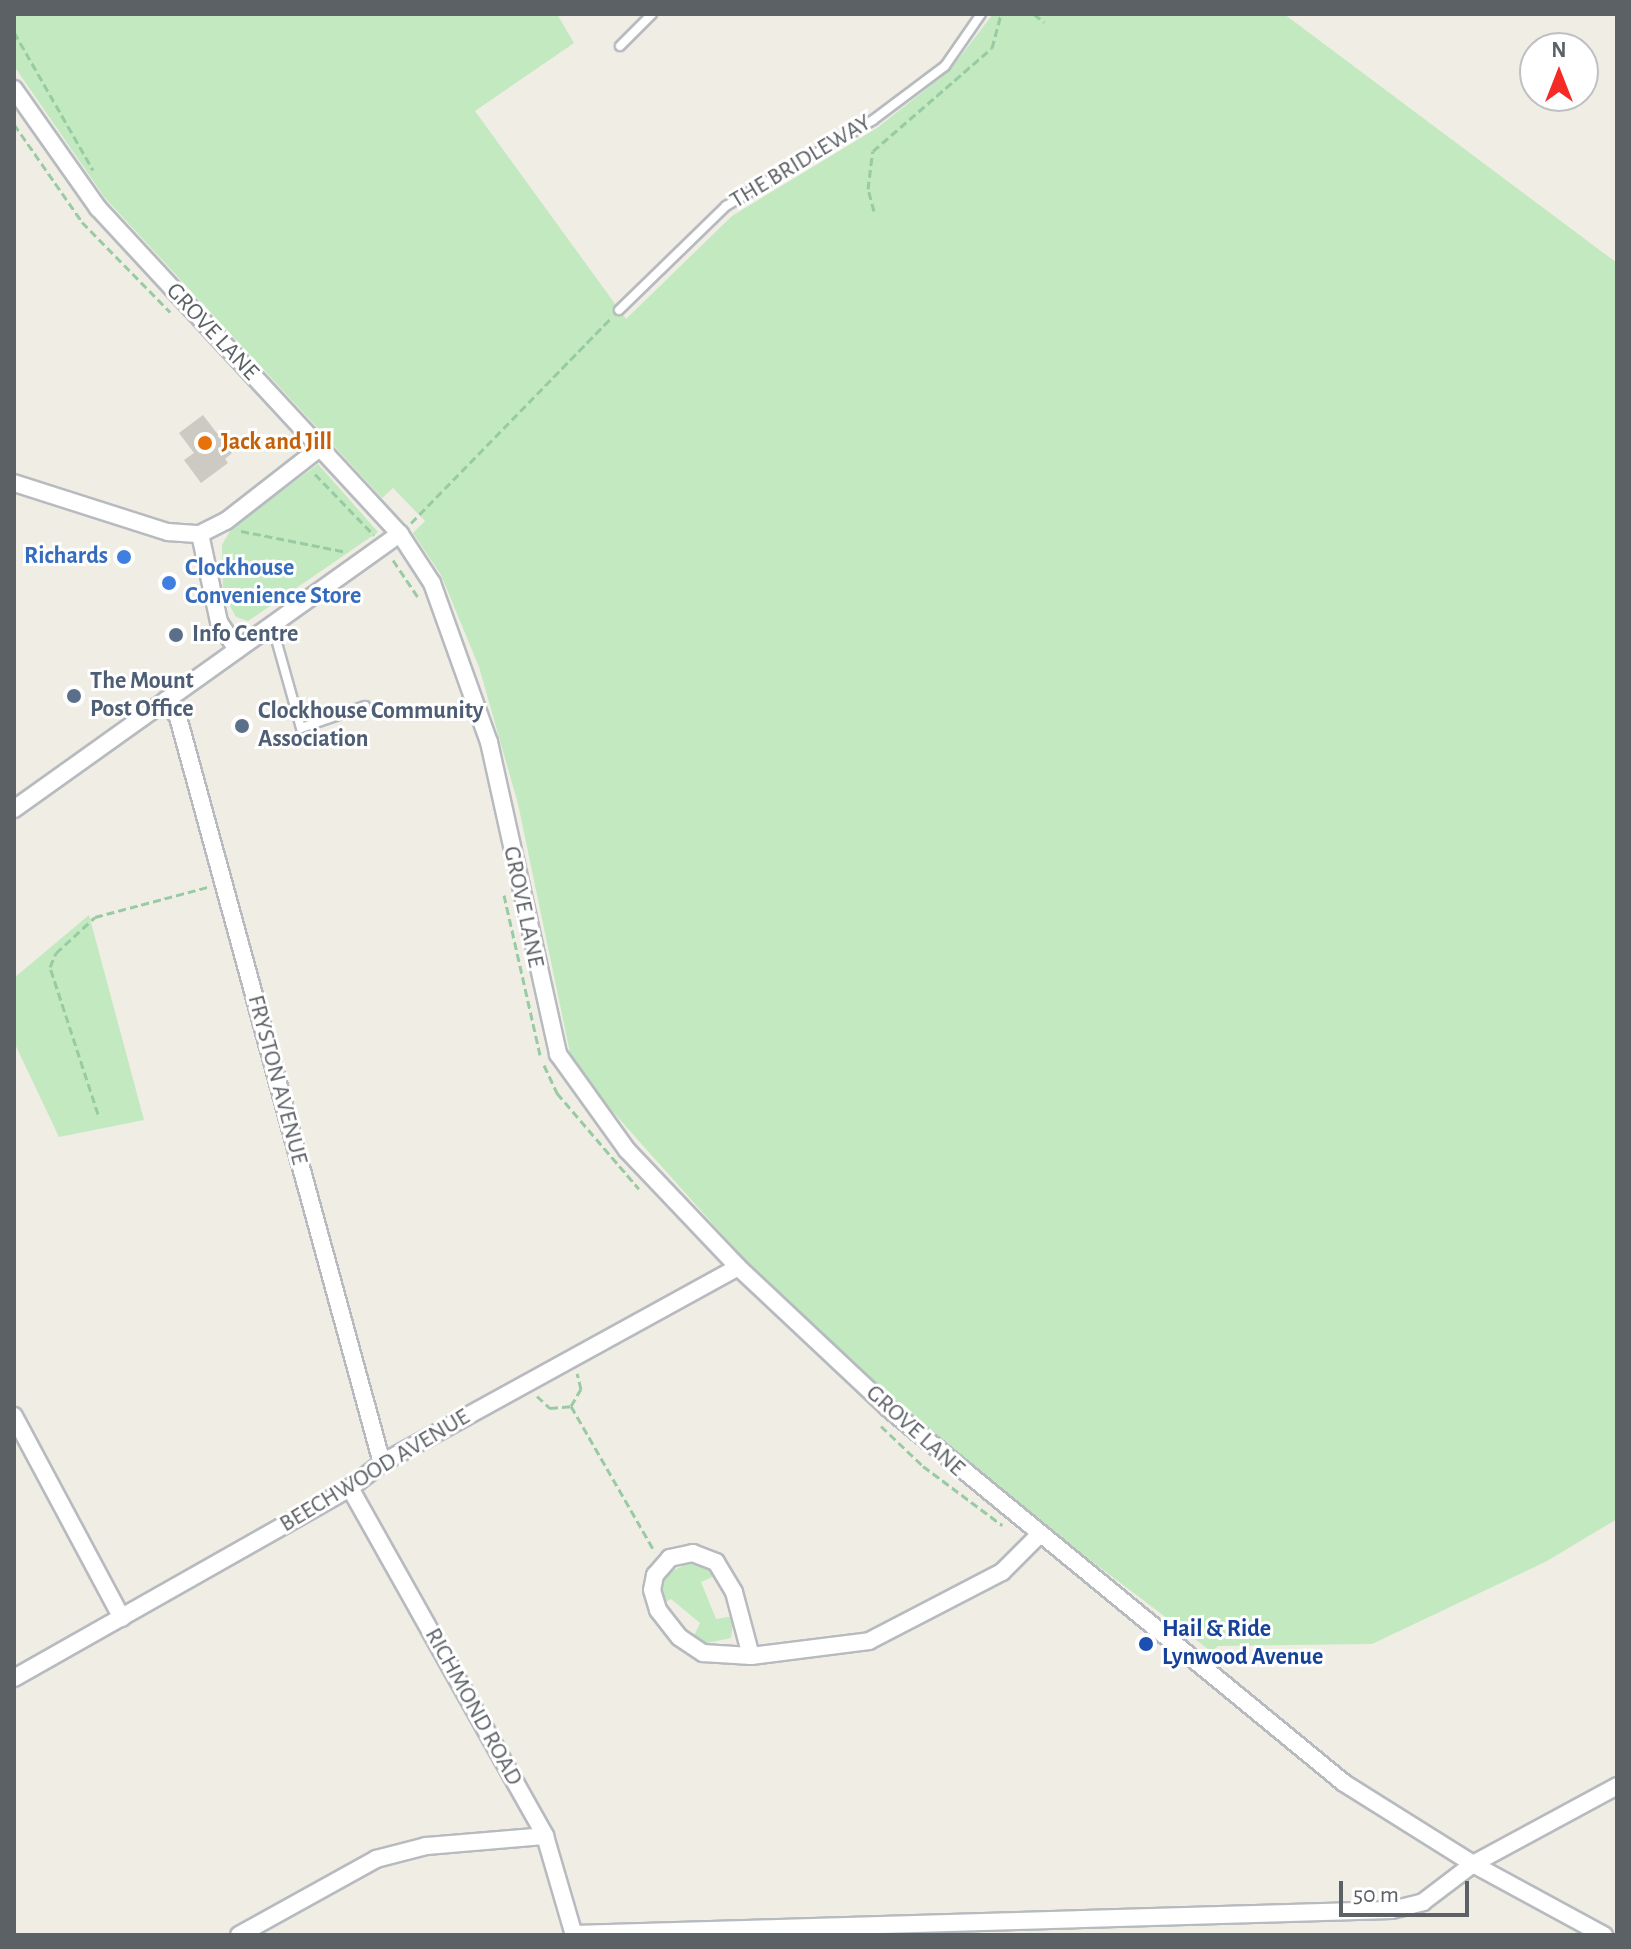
<!DOCTYPE html>
<style>
body{margin:0}
#map{position:relative;width:1631px;height:1949px;overflow:hidden;background:#f0ede4;font-family:"Alegreya Sans",sans-serif}
div>[style]{position:absolute}
[style*='--x']{left:calc(var(--x)*1px);top:calc(var(--y)*1px);width:calc(var(--w)*1px);rotate:calc(var(--a)*1deg)}
.green>*{inset:0;background:#c2e9bf}
.building>*{inset:0;background:#cdc9c3}
.path>*{height:3px;margin-top:-1.5px;transform-origin:0;background:repeating-linear-gradient(90deg,#98cba3 0 8px,transparent 0 12px)}
.roads{filter:drop-shadow(2px 0 #b7bbbf) drop-shadow(-2px 0 #b7bbbf) drop-shadow(0 2px #b7bbbf) drop-shadow(0 -2px #b7bbbf)}
.service>*{height:8px;margin:-4px;padding:0 4px;transform-origin:4px;border-radius:4px;background:#fff}
.minor>*{height:16px;margin:-8px;padding:0 8px;transform-origin:8px;border-radius:8px;background:#fff}
.dots>*{width:22px;height:22px;translate:-50% -50%;box-sizing:border-box;border:4px solid #fff;border-radius:50%}
span{translate:-50% -50%;white-space:nowrap;text-align:center;line-height:1.15;-webkit-text-stroke:6px #fff;paint-order:stroke}
.street-label{font-size:24px;color:#5c6166}
.food-label{font-size:24px;color:#c56008;font-weight:700}
.left{translate:0 -50%;text-align:left}
.shop-label{font-size:24px;color:#366cbe;font-weight:700}
.right{translate:-100% -50%;text-align:right}
.service-label{font-size:24px;color:#4e5e75;font-weight:700}
.transit-label{font-size:24px;color:#164399;font-weight:700}
.frame{position:absolute;inset:0;border:16px solid #5c6166;pointer-events:none}
.north{position:absolute;left:1519px;top:32px;width:80px;height:80px;box-sizing:border-box;background:#fff;border:2px solid #bec0c2;border-radius:50%;rotate:0deg;font-size:22px;font-weight:700;line-height:32px;text-align:center;color:#5c6166}
.north::after{content:'';display:block;margin:auto;width:28px;height:36px;background:#f52926;clip-path:polygon(50% 0,100% 100%,50% 72%,0 100%)}
.scale{position:absolute;left:1339px;top:1881px;width:130px;height:36px;box-sizing:border-box;border:4px solid #5c6166;border-top:0;padding-left:10px;font-size:24px;line-height:28px;white-space:nowrap;color:#5c6166;-webkit-text-stroke:6px #fff;paint-order:stroke}
</style>
<div id="map">
<div class="green">
<div style="clip-path:polygon(14px 14px,557px 14px,574px 43px,475px 111px,626px 319px,732px 216px,877px 128px,949px 71px,993px 14px,1284px 14px,1617px 263px,1617px 1519px,1547px 1561px,1372px 1644px,1218px 1646px,1212px 1652px,940px 1447px,744px 1259px,573px 1067px,518px 804px,479px 667px,441px 575px,413px 533px,425px 521px,393px 488px,382px 498px,105px 198px,14px 66px)"></div>
<div style="clip-path:polygon(318px 464px,378px 532px,248px 621px,236px 617px,223px 593px,222px 545px,231px 529px)"></div>
<div style="clip-path:polygon(89px 915px,144px 1120px,59px 1137px,14px 1042px,14px 978px)"></div>
<div style="clip-path:polygon(693px 1561px,717px 1575px,701px 1582px,716px 1619px,734px 1616px,731px 1638px,702px 1644px,693px 1638px,700px 1623px,671px 1599px,663px 1603px,660px 1588px,666px 1574px)"></div>
</div>
<div class="building">
<div style="clip-path:polygon(203px 415px,232px 453px,225px 459px,228px 463px,201px 483px,184px 460px,194px 453px,179px 433px)"></div>
</div>
<div class="path">
<div style="--x:1034;--y:14;--w:13;--a:39"></div>
<div style="--x:14;--y:32;--w:159;--a:60.2"></div>
<div style="--x:14;--y:124;--w:119;--a:55.2"></div>
<div style="--x:82;--y:222;--w:126;--a:45.6"></div>
<div style="--x:874;--y:211;--w:23;--a:-105"></div>
<div style="--x:868;--y:189;--w:38;--a:-83"></div>
<div style="--x:873;--y:151;--w:157;--a:-40.9"></div>
<div style="--x:992;--y:48;--w:35;--a:-75"></div>
<div style="--x:315;--y:474;--w:85;--a:46"></div>
<div style="--x:411;--y:523;--w:285;--a:-45.7"></div>
<div style="--x:241;--y:531;--w:108;--a:11.2"></div>
<div style="--x:393;--y:560;--w:45;--a:56"></div>
<div style="--x:504;--y:895;--w:164;--a:77.3"></div>
<div style="--x:544;--y:1065;--w:31;--a:65"></div>
<div style="--x:557;--y:1093;--w:126;--a:49.5"></div>
<div style="--x:98;--y:1114;--w:155;--a:-108.1"></div>
<div style="--x:50;--y:967;--w:15;--a:-67"></div>
<div style="--x:56;--y:953;--w:53;--a:-42.7"></div>
<div style="--x:95;--y:917;--w:117;--a:-14.9"></div>
<div style="--x:537;--y:1396;--w:18;--a:43"></div>
<div style="--x:550;--y:1408;--w:21;--a:-5"></div>
<div style="--x:571;--y:1406;--w:20;--a:-60"></div>
<div style="--x:581;--y:1389;--w:16;--a:-104"></div>
<div style="--x:571;--y:1406;--w:168;--a:60.1"></div>
<div style="--x:881;--y:1426;--w:58;--a:43.6"></div>
<div style="--x:923;--y:1466;--w:99;--a:36.8"></div>
</div>
<div class="roads">
<div class="service">
<div style="--x:620;--y:46;--w:45;--a:-45"></div>
<div style="--x:619;--y:310;--w:149;--a:-44.2"></div>
<div style="--x:726;--y:206;--w:170;--a:-30.3"></div>
<div style="--x:873;--y:120;--w:90;--a:-36.9"></div>
<div style="--x:945;--y:66;--w:63;--a:-55.3"></div>
<div style="--x:272;--y:625;--w:107;--a:74.3"></div>
<div style="--x:301;--y:728;--w:68;--a:-19"></div>
</div>
<div class="minor">
<div style="--x:14;--y:89;--w:146;--a:54.8"></div>
<div style="--x:98;--y:208;--w:444;--a:47.2"></div>
<div style="--x:400;--y:534;--w:59;--a:56.9"></div>
<div style="--x:432;--y:583;--w:169;--a:70.3"></div>
<div style="--x:489;--y:742;--w:320;--a:77.5"></div>
<div style="--x:558;--y:1054;--w:118;--a:54.3"></div>
<div style="--x:627;--y:1150;--w:161;--a:46.5"></div>
<div style="--x:738;--y:1267;--w:206;--a:43.2"></div>
<div style="--x:888;--y:1408;--w:590;--a:39.43"></div>
<div style="--x:1344;--y:1783;--w:152;--a:32.1"></div>
<div style="--x:1473;--y:1864;--w:149;--a:28.5"></div>
<div style="--x:14;--y:483;--w:162;--a:17.7"></div>
<div style="--x:168;--y:532;--w:32;--a:4"></div>
<div style="--x:200;--y:534;--w:29;--a:-27"></div>
<div style="--x:226;--y:521;--w:120;--a:-37.9"></div>
<div style="--x:200;--y:534;--w:90;--a:77.8"></div>
<div style="--x:219;--y:622;--w:33;--a:57"></div>
<div style="--x:166;--y:700;--w:21;--a:55"></div>
<div style="--x:178;--y:717;--w:773;--a:74.71"></div>
<div style="--x:14;--y:809;--w:474;--a:-35.5"></div>
<div style="--x:14;--y:1416;--w:229;--a:61.9"></div>
<div style="--x:350;--y:1488;--w:399;--a:60.7"></div>
<div style="--x:545;--y:1836;--w:103;--a:73.7"></div>
<div style="--x:751;--y:1656;--w:66;--a:-104.9"></div>
<div style="--x:734;--y:1592;--w:35;--a:-121"></div>
<div style="--x:716;--y:1562;--w:25;--a:-159"></div>
<div style="--x:693;--y:1553;--w:24;--a:168"></div>
<div style="--x:670;--y:1558;--w:23;--a:131"></div>
<div style="--x:655;--y:1575;--w:15;--a:101"></div>
<div style="--x:652;--y:1590;--w:21;--a:73"></div>
<div style="--x:658;--y:1610;--w:34;--a:52"></div>
<div style="--x:679;--y:1637;--w:29;--a:34"></div>
<div style="--x:703;--y:1653;--w:48;--a:3.6"></div>
<div style="--x:751;--y:1656;--w:119;--a:-7.2"></div>
<div style="--x:869;--y:1641;--w:150;--a:-27.4"></div>
<div style="--x:1002;--y:1572;--w:54;--a:-45"></div>
<div style="--x:14;--y:1678;--w:386;--a:-29.5"></div>
<div style="--x:350;--y:1488;--w:41;--a:-38"></div>
<div style="--x:382;--y:1463;--w:406;--a:-28.8"></div>
<div style="--x:574;--y:1934;--w:818;--a:-1.68"></div>
<div style="--x:1392;--y:1910;--w:32;--a:-14"></div>
<div style="--x:1423;--y:1902;--w:63;--a:-37.2"></div>
<div style="--x:1473;--y:1864;--w:164;--a:-28.4"></div>
<div style="--x:239;--y:1935;--w:157;--a:-29"></div>
<div style="--x:376;--y:1859;--w:52;--a:-14.6"></div>
<div style="--x:426;--y:1846;--w:119;--a:-4.8"></div>
</div>
</div>
<div class="dots">
<div style="left:205px;top:443px;background:#e8710a"></div>
<div style="left:124px;top:557px;background:#3f7fe0"></div>
<div style="left:169px;top:583px;background:#3f7fe0"></div>
<div style="left:176px;top:635px;background:#5c6f8a"></div>
<div style="left:74px;top:696px;background:#5c6f8a"></div>
<div style="left:242px;top:726px;background:#5c6f8a"></div>
<div style="left:1146px;top:1644px;background:#1a4fb4"></div>
</div>
<div class="street-label">
<span style="left:801px;top:162px;rotate:-31deg">THE BRIDLEWAY</span>
<span style="left:212px;top:332px;rotate:47deg">GROVE LANE</span>
<span style="left:523px;top:907px;rotate:78deg">GROVE LANE</span>
<span style="left:277px;top:1080px;rotate:75deg">FRYSTON AVENUE</span>
<span style="left:915px;top:1431px;rotate:42deg">GROVE LANE</span>
<span style="left:375px;top:1471px;rotate:-31deg">BEECHWOOD AVENUE</span>
<span style="left:473px;top:1707px;rotate:61deg">RICHMOND ROAD</span>
</div>
<div class="food-label">
<span class="left" style="left:221px;top:443px">Jack and Jill</span>
</div>
<div class="shop-label">
<span class="right" style="left:108px;top:557px">Richards</span>
<span class="left" style="left:185px;top:583px">Clockhouse<br>Convenience Store</span>
</div>
<div class="service-label">
<span class="left" style="left:192px;top:635px">Info Centre</span>
<span class="left" style="left:90px;top:696px">The Mount<br>Post Office</span>
<span class="left" style="left:258px;top:726px">Clockhouse Community<br>Association</span>
</div>
<div class="transit-label">
<span class="left" style="left:1162px;top:1644px">Hail &amp; Ride<br>Lynwood Avenue</span>
</div>
<div class="frame"></div>
<div class="north">N</div>
<div class="scale">50 m</div>
</div>
